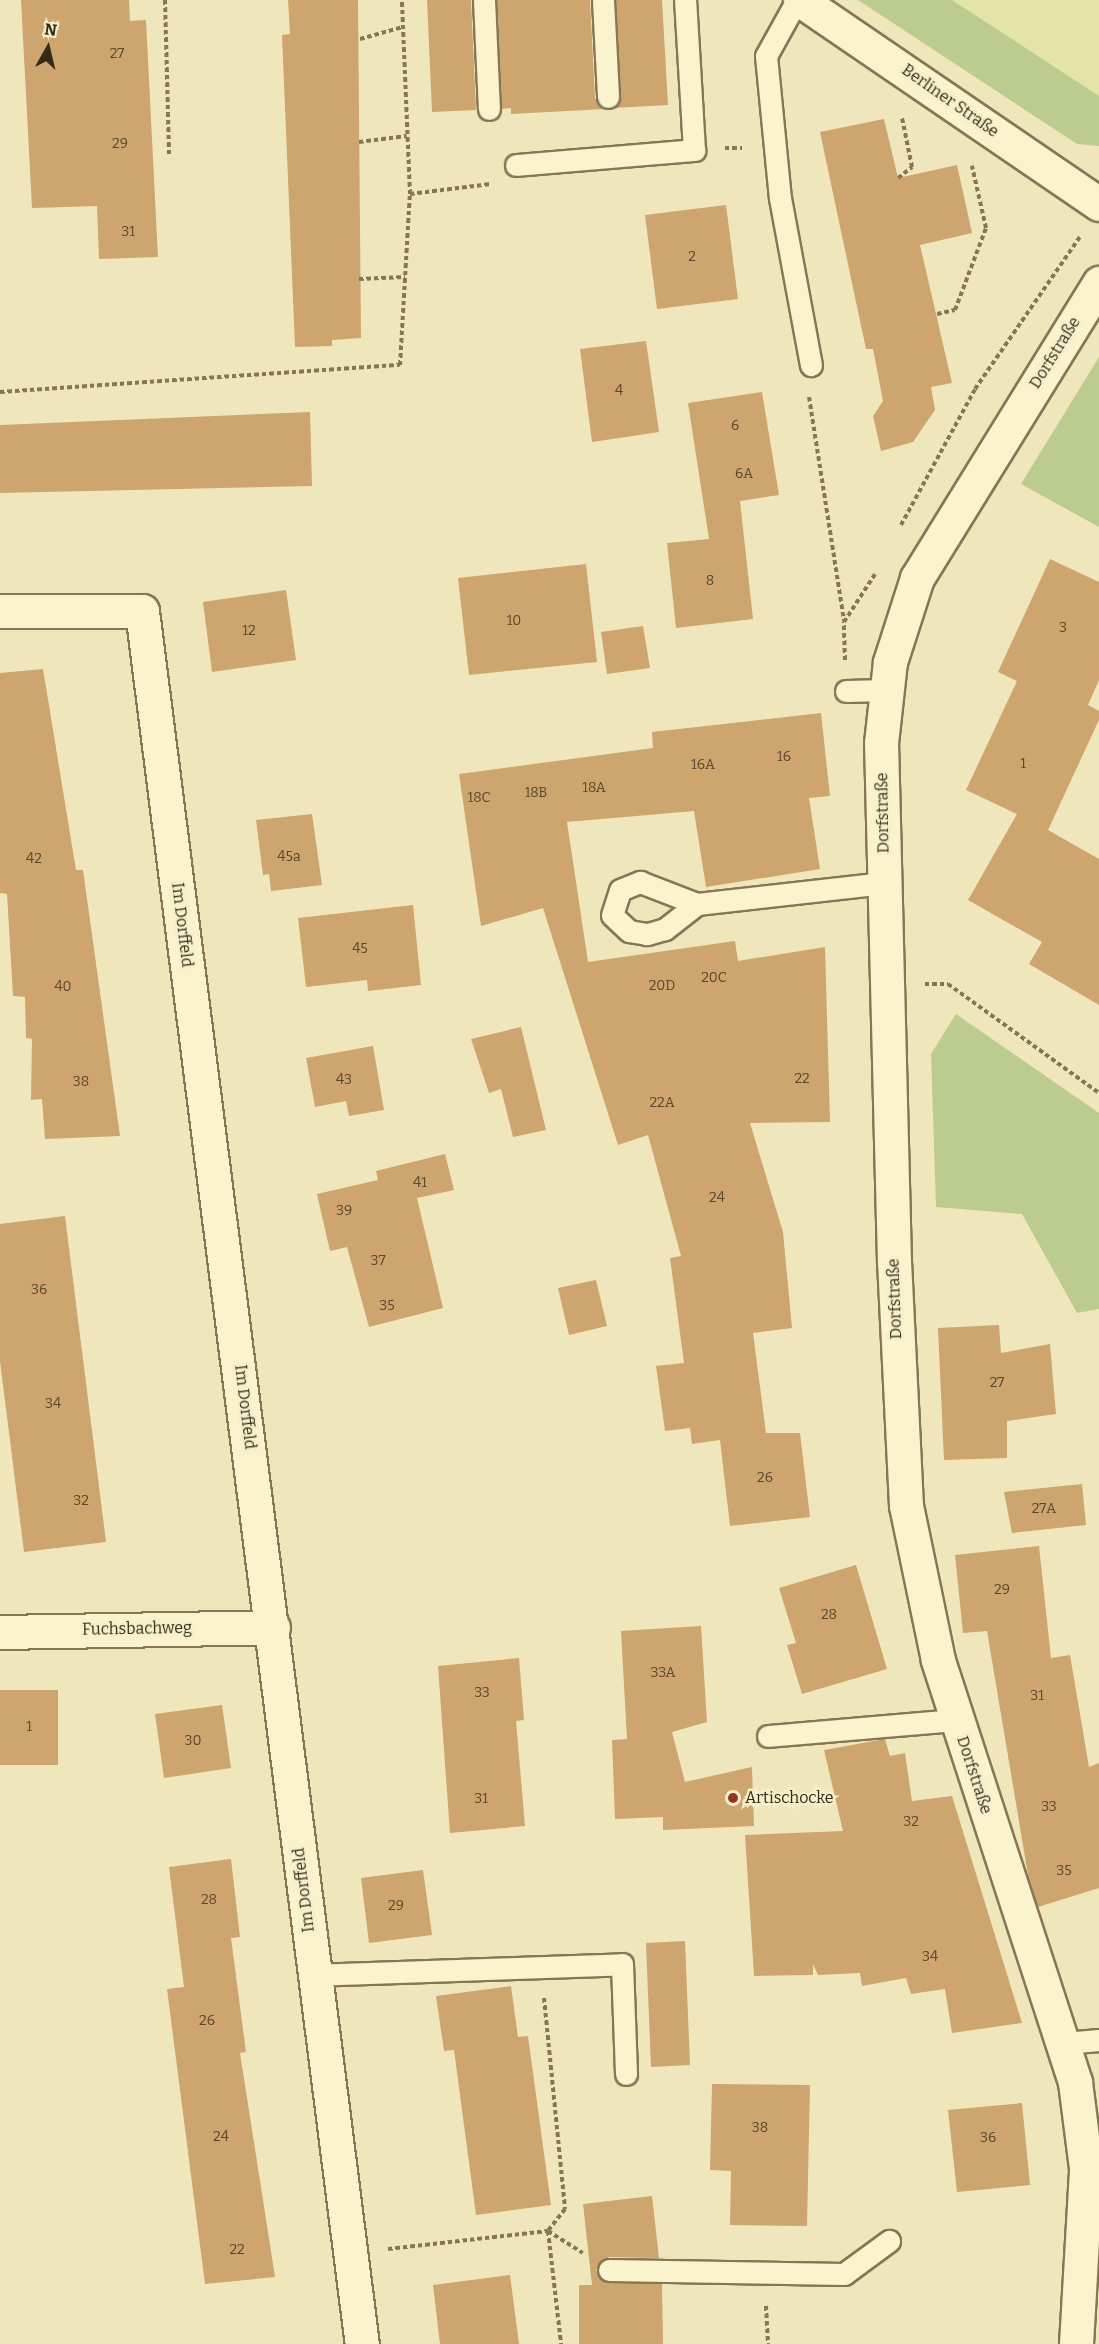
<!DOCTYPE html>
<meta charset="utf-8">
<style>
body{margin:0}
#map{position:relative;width:1099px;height:2344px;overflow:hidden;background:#efe7bb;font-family:Bitter,serif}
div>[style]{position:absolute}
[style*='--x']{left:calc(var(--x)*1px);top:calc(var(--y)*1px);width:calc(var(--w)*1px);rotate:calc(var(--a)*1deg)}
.farmland>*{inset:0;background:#e4e3a8}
.green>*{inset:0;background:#bccc8f}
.building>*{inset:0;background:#cea46f}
.path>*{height:4px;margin-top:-2px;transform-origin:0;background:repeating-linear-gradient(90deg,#867654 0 4.5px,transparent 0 7.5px)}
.roads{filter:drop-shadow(2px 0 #867654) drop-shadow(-2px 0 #867654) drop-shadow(0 2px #867654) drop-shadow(0 -2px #867654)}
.lane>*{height:21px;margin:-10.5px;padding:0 10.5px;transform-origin:10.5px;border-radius:10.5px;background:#faf3ce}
.street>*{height:33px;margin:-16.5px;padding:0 16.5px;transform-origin:16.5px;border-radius:16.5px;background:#faf3ce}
.secondary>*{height:33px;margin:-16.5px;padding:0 16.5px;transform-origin:16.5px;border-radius:16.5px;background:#faf3ce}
.dots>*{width:16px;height:16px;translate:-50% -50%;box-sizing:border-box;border:3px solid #f6f0ca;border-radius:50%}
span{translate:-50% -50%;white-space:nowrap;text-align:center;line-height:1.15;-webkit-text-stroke:5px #f6f0ca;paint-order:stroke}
.number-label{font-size:14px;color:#5a482f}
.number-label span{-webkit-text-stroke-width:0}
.street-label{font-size:16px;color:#342a1a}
.poi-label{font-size:16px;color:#342a1a}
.left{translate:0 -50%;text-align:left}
.north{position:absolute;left:18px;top:18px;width:60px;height:60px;-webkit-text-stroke:4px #f6f0ca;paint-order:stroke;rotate:8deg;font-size:16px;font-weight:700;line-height:24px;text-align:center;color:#342a1a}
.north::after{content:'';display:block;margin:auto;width:21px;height:27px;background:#342a1a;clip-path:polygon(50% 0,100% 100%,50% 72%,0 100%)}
</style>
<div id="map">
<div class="farmland">
<div style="clip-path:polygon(952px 0,1099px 0,1099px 96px,1098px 97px)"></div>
</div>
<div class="green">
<div style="clip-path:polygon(858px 0,952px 0,1099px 96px,1099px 146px,1077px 144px)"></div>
<div style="clip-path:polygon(1099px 357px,1099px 527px,1021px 484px)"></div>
<div style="clip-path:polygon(956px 1014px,1099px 1113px,1099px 1309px,1077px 1313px,1022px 1214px,936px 1207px,931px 1054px)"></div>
</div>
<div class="building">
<div style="clip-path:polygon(21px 0,129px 0,130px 21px,146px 20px,158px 257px,99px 259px,97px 206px,32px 208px)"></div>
<div style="clip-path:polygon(288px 0,358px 0,361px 338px,332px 340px,332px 346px,295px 347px,282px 35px,290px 34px)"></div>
<div style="clip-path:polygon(427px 0,471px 0,476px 110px,432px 112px)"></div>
<div style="clip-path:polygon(497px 0,590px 0,595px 98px,605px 109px,511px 114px,511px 108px,502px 109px)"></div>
<div style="clip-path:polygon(616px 0,662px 0,668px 105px,613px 108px,621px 96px)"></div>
<div style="clip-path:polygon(884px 119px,898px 178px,957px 165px,972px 233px,920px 245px,952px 383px,931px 387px,935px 410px,913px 442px,881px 451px,873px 416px,883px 401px,873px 349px,866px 349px,820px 132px)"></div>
<div style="clip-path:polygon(726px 205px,738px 299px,657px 309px,645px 215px)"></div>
<div style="clip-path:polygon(646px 341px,659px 432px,592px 442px,580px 349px)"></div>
<div style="clip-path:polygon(762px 392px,779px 495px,740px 501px,753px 619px,676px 628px,667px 543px,709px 539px,688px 403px)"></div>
<div style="clip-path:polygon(310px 412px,312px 486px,0 493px,0 425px)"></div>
<div style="clip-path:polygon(1050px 559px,1099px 582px,1099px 680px,1088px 705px,1099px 711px,1099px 720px,1048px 830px,1099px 859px,1099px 1005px,1029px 964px,1042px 942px,968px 900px,1017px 814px,966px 790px,1017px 681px,998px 672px)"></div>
<div style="clip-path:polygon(586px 564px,597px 662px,469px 675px,458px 578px)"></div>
<div style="clip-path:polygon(286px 590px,296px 660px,212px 672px,203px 602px)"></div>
<div style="clip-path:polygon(643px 626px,650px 668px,607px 674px,601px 632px)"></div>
<div style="clip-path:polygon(43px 669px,76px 870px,83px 870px,120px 1136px,45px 1139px,42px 1099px,31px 1100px,32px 1039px,26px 1038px,25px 997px,13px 996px,7px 894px,0 893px,0 673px)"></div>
<div style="clip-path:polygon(821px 713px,830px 796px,809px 798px,820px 869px,706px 887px,694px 811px,567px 822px,588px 962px,735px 941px,738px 961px,825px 947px,830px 1122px,750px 1123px,783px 1232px,792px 1328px,753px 1333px,766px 1433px,800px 1433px,810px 1517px,730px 1526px,720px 1440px,692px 1444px,690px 1428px,665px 1431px,656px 1366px,684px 1363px,670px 1258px,681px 1256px,648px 1135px,618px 1145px,543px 908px,481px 926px,459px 774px,653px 748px,652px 732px)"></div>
<div style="clip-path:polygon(312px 814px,322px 885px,271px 891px,269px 874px,263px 875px,256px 820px)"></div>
<div style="clip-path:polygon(413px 905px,421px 985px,368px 991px,367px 980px,306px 987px,298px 918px)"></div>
<div style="clip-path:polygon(521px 1027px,546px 1130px,513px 1137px,501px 1089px,489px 1093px,471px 1039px)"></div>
<div style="clip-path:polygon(373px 1046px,384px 1110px,349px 1116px,346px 1101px,315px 1107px,306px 1058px)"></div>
<div style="clip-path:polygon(445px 1154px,454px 1190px,417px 1198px,443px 1308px,369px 1327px,347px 1247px,330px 1251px,317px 1194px,378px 1180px,376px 1171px)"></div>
<div style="clip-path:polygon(65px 1216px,106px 1542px,24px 1552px,0 1361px,0 1224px)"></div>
<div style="clip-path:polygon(596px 1280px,607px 1326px,569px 1335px,558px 1288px)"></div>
<div style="clip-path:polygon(999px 1325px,1001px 1353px,1050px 1344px,1056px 1414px,1007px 1421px,1007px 1458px,944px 1460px,938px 1328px)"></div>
<div style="clip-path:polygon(1082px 1484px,1086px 1525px,1012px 1533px,1004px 1492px)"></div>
<div style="clip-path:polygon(1039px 1546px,1051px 1658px,1070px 1655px,1089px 1767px,1099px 1763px,1099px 1888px,1038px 1907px,1028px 1875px,987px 1631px,963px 1633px,955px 1555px)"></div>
<div style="clip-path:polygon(856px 1565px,887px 1669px,802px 1694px,787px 1645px,796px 1643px,779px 1588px)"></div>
<div style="clip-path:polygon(701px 1626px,707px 1722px,672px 1732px,685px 1782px,752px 1767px,754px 1826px,663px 1830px,663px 1817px,615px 1819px,612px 1740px,627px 1739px,621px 1631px)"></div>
<div style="clip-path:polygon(519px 1658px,524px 1720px,516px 1721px,525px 1826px,450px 1833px,438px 1666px)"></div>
<div style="clip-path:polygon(0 1690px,58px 1690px,58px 1765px,0 1765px)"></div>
<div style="clip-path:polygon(222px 1705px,231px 1768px,164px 1778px,155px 1714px)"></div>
<div style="clip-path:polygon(885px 1739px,890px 1756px,905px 1753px,912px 1801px,952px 1796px,1022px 2023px,952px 2033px,945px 1989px,911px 1994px,906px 1978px,862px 1986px,860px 1973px,818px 1975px,813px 1964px,813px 1975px,754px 1976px,745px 1835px,843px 1831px,824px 1750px)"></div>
<div style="clip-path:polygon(231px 1859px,240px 1937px,231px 1938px,246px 2052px,240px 2053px,275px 2277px,205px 2284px,167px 1989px,184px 1987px,169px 1867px)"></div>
<div style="clip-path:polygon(423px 1870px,432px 1935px,369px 1943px,361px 1878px)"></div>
<div style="clip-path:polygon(685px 1941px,690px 2065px,651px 2067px,646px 1943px)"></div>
<div style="clip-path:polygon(511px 1986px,518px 2037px,528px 2036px,551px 2205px,476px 2215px,454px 2050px,444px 2051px,436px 1996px)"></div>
<div style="clip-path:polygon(712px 2084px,810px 2085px,807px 2226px,730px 2225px,731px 2171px,710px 2170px)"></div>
<div style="clip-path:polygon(1022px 2103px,1030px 2185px,957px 2192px,948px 2110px)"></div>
<div style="clip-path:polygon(652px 2196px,659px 2258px,609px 2257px,596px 2270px,608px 2283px,662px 2284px,663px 2344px,579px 2344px,579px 2285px,592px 2285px,583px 2204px)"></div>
<div style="clip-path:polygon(510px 2275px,519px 2344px,440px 2344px,433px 2285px)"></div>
</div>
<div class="path">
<div style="--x:165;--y:0;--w:155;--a:88.5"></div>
<div style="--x:360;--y:39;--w:45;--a:-15.6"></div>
<div style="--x:359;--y:142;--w:48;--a:-7.1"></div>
<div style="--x:725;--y:148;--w:17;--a:0"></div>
<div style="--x:898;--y:178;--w:18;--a:-38"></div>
<div style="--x:912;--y:167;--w:50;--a:-101.5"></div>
<div style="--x:410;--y:194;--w:81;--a:-7.1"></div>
<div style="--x:359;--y:279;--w:46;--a:-2.5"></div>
<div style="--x:937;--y:314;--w:18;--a:-13"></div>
<div style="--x:955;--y:310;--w:88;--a:-69.3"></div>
<div style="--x:986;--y:228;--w:64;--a:-102.7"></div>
<div style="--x:0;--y:392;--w:401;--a:-3.9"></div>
<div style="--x:400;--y:365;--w:171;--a:-86.7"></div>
<div style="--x:410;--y:194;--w:194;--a:-92.4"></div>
<div style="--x:809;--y:397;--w:227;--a:81.1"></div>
<div style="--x:901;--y:525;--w:155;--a:-61.4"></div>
<div style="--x:975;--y:389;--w:185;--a:-55.4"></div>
<div style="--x:845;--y:660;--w:38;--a:-92"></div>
<div style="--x:844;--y:622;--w:57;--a:-57.1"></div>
<div style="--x:925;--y:984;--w:23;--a:0"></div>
<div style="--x:948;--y:984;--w:186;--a:35.8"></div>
<div style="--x:544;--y:1998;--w:212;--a:84.3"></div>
<div style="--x:565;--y:2209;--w:28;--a:128"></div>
<div style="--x:548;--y:2231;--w:114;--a:83.4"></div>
<div style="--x:388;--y:2249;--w:161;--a:-6.4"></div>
<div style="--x:548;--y:2231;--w:41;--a:32.2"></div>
<div style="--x:766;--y:2306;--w:38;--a:87"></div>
</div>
<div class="roads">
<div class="lane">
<div style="--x:484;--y:0;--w:109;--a:87.4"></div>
<div style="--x:603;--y:0;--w:97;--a:87"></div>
<div style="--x:797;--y:0;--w:64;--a:119"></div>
<div style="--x:766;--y:56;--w:143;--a:84.4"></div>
<div style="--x:780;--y:198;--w:170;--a:79.5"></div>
<div style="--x:516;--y:165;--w:179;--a:-4.8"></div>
<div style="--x:694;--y:150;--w:150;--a:-93.4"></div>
<div style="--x:846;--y:691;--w:40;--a:-1.4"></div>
<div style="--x:697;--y:904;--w:41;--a:142"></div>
<div style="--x:665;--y:929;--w:19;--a:164"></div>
<div style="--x:647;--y:934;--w:18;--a:-171"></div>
<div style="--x:629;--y:931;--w:23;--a:-137"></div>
<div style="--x:612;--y:915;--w:26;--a:-72"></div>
<div style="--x:620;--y:890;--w:22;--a:-22"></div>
<div style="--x:640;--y:882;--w:61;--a:21.1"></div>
<div style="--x:697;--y:904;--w:188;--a:-6.4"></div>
<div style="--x:768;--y:1736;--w:189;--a:-4.9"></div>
<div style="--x:314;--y:1975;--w:308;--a:-2"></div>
<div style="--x:622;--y:1964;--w:110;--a:87.9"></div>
<div style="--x:1064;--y:2043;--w:35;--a:-5"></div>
<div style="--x:609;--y:2270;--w:235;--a:1"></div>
<div style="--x:844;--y:2274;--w:56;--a:-36.3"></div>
</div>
<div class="street">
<div style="--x:0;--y:611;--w:142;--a:0"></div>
<div style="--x:142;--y:611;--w:1747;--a:82.77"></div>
<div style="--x:0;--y:1632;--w:273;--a:-1"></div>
</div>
<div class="secondary">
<div style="--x:800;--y:0;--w:362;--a:34.3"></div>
<div style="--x:1076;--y:2344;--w:176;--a:-86.7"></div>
<div style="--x:1086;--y:2168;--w:87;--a:-97.3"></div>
<div style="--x:1075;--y:2082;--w:444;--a:-108"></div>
<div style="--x:938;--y:1660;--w:157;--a:-101.7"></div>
<div style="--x:906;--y:1506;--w:244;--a:-92.8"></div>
<div style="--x:894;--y:1262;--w:519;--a:-91.43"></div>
<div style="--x:881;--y:743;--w:81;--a:-83.7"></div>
<div style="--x:890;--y:662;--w:88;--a:-72.2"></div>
<div style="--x:917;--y:578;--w:347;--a:-58.3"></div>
</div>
</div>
<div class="dots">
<div style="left:733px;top:1798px;background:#963323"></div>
</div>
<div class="number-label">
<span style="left:117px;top:54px">27</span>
<span style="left:120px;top:144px">29</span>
<span style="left:128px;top:232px">31</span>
<span style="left:692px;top:257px">2</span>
<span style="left:619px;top:391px">4</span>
<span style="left:735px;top:426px">6</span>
<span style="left:744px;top:474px">6A</span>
<span style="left:710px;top:581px">8</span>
<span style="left:514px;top:621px">10</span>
<span style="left:1063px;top:628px">3</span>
<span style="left:249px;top:631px">12</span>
<span style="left:784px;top:757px">16</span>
<span style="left:1023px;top:764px">1</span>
<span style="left:703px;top:765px">16A</span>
<span style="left:594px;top:788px">18A</span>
<span style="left:536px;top:793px">18B</span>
<span style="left:479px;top:798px">18C</span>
<span style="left:289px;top:857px">45a</span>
<span style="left:34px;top:859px">42</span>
<span style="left:360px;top:949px">45</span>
<span style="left:714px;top:978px">20C</span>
<span style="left:662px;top:986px">20D</span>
<span style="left:63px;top:987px">40</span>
<span style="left:802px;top:1079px">22</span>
<span style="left:344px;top:1080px">43</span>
<span style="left:81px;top:1082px">38</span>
<span style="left:662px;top:1103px">22A</span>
<span style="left:420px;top:1183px">41</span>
<span style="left:717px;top:1198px">24</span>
<span style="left:344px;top:1211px">39</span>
<span style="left:378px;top:1261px">37</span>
<span style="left:39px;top:1290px">36</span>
<span style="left:387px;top:1306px">35</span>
<span style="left:997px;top:1383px">27</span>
<span style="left:53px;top:1404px">34</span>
<span style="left:765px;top:1478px">26</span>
<span style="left:81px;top:1501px">32</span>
<span style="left:1044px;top:1509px">27A</span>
<span style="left:1002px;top:1590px">29</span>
<span style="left:829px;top:1615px">28</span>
<span style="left:663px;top:1673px">33A</span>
<span style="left:482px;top:1693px">33</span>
<span style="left:1037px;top:1696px">31</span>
<span style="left:29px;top:1727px">1</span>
<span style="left:193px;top:1741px">30</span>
<span style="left:481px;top:1799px">31</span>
<span style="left:1049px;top:1807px">33</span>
<span style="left:911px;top:1822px">32</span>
<span style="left:1064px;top:1871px">35</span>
<span style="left:209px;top:1900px">28</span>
<span style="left:396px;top:1906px">29</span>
<span style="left:930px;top:1957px">34</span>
<span style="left:207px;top:2021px">26</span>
<span style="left:760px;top:2128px">38</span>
<span style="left:221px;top:2137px">24</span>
<span style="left:988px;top:2138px">36</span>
<span style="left:237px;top:2250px">22</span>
</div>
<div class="street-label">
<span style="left:950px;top:101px;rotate:35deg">Berliner Straße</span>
<span style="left:1055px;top:353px;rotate:-58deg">Dorfstraße</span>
<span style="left:883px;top:813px;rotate:-91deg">Dorfstraße</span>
<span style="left:182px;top:925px;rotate:83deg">Im Dorffeld</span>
<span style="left:895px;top:1299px;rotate:-92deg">Dorfstraße</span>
<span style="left:245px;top:1407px;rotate:83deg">Im Dorffeld</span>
<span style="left:137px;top:1629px;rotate:-1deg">Fuchsbachweg</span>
<span style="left:974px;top:1775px;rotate:72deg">Dorfstraße</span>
<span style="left:304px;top:1890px;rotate:-97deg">Im Dorffeld</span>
</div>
<div class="poi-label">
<span class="left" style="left:745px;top:1798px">Artischocke</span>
</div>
<div class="north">N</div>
</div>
